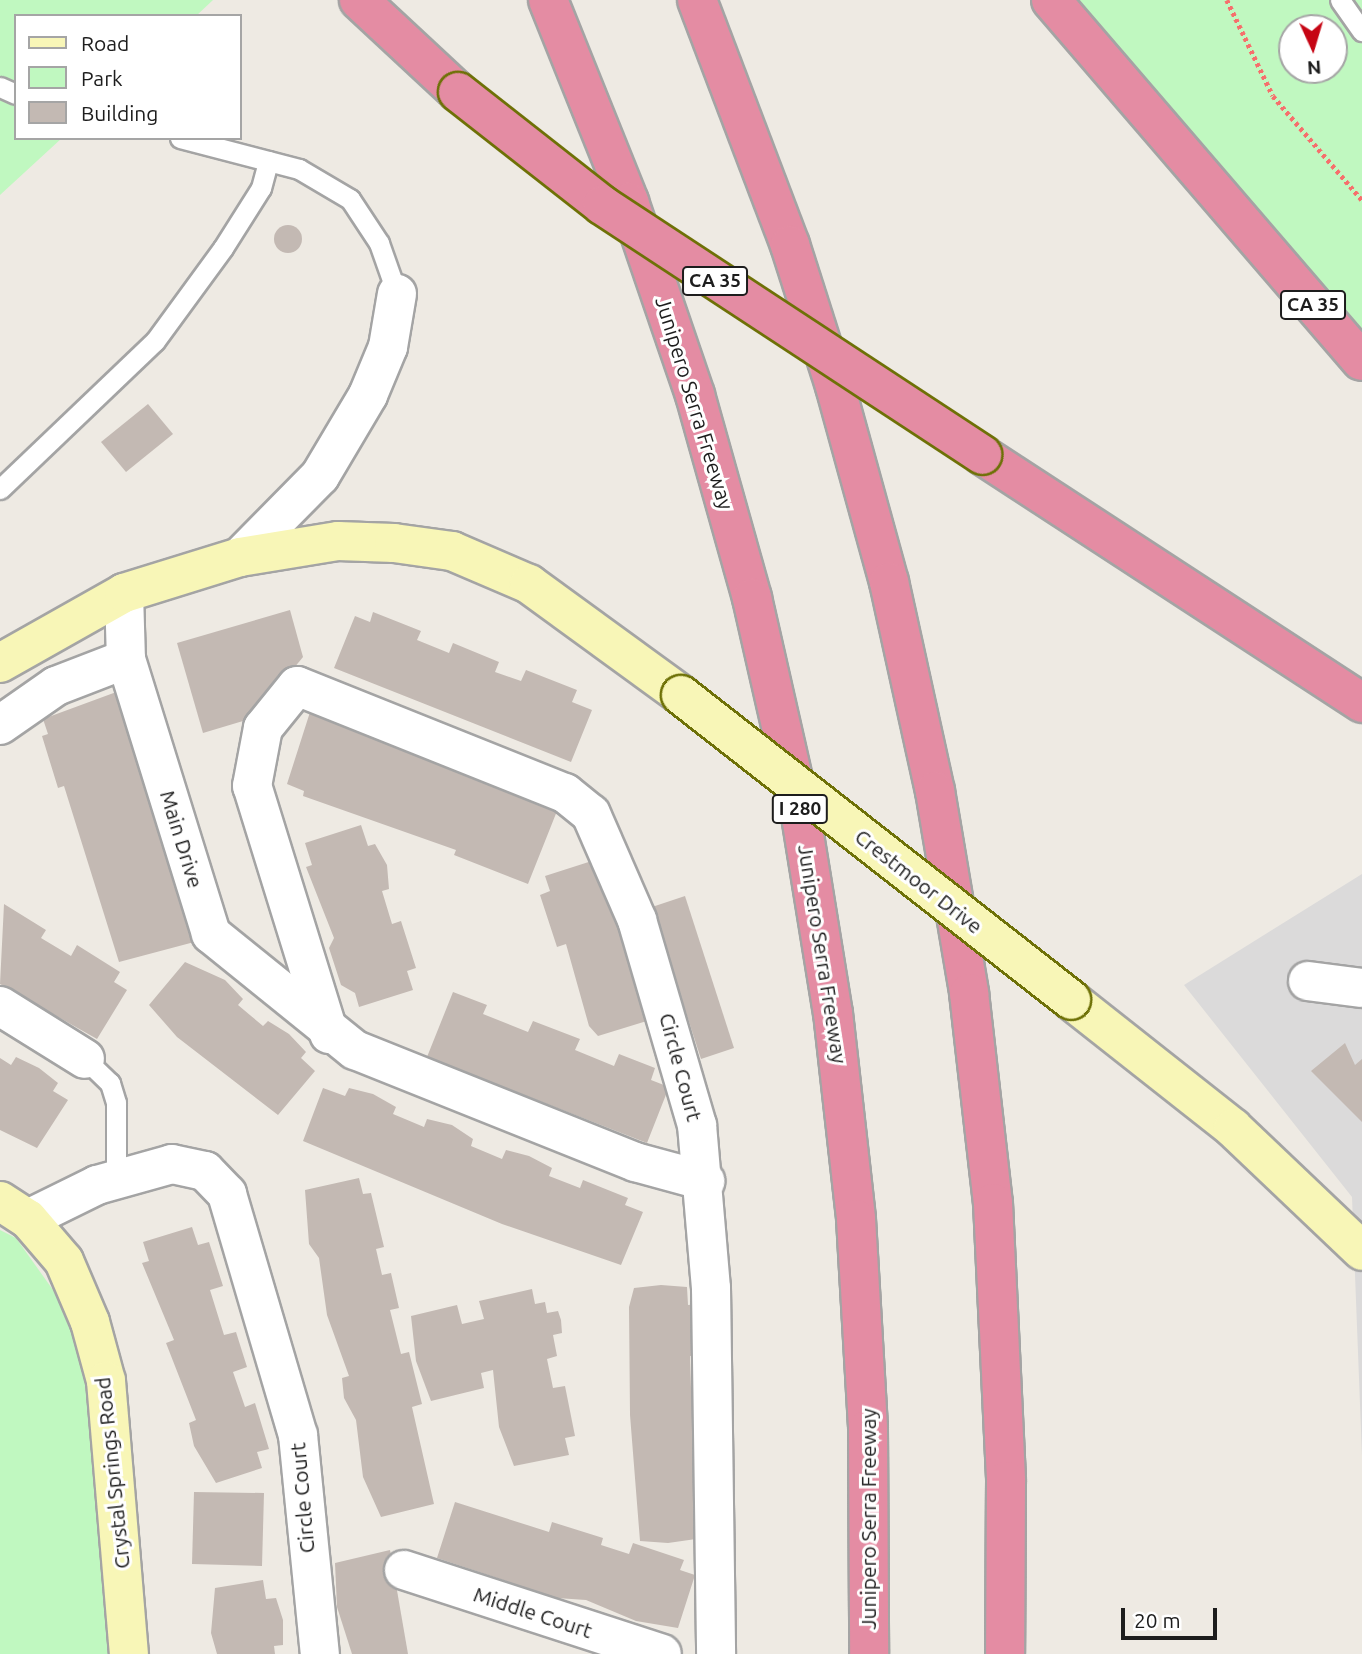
<!DOCTYPE html>
<style>
body{margin:0}
#map{position:relative;width:1362px;height:1654px;overflow:hidden;background:#eeeae3;font-family:Ubuntu,sans-serif}
div>[style]{position:absolute}
[style*='--x']{left:calc(var(--x)*1px);top:calc(var(--y)*1px);width:calc(var(--w)*1px);rotate:calc(var(--a)*1deg)}
.residential>*{inset:0;background:#dbdada}
.park>*{inset:0;background:#c0f8c0}
.building>*{inset:0;background:#c3b9b3}
.round{border-radius:50%}
.path>*{height:4.5px;margin-top:-2.25px;transform-origin:0;background:repeating-linear-gradient(90deg,#f66f6c 0 3.5px,transparent 0 7px)}
.roads{filter:drop-shadow(2px 0 #a4a4a4) drop-shadow(-2px 0 #a4a4a4) drop-shadow(0 2px #a4a4a4) drop-shadow(0 -2px #a4a4a4)}
.lane>*{height:19px;margin:-9.5px;padding:0 9.5px;transform-origin:9.5px;border-radius:9.5px;background:#fff}
.street>*{height:38px;margin:-19px;padding:0 19px;transform-origin:19px;border-radius:19px;background:#fff}
.secondary>*{height:38px;margin:-19px;padding:0 19px;transform-origin:19px;border-radius:19px;background:#f8f6b7}
.highway>*{height:38px;margin:-19px;padding:0 19px;transform-origin:19px;border-radius:19px;background:#e48ca3}
.bridges{filter:drop-shadow(2px 0 #6e7107) drop-shadow(-2px 0 #6e7107) drop-shadow(0 2px #6e7107) drop-shadow(0 -2px #6e7107)}
.secondary-bridge>*{height:38px;margin:-19px;padding:0 19px;transform-origin:19px;border-radius:19px;background:#f8f6b7}
.highway-bridge>*{height:38px;margin:-19px;padding:0 19px;transform-origin:19px;border-radius:19px;background:#e48ca3}
span{translate:-50% -50%;white-space:nowrap;text-align:center;line-height:1.15;-webkit-text-stroke:6px #fff;paint-order:stroke}
.shield-label span{padding:2px 5px;background:#fff;border:2px solid;border-radius:5px;-webkit-text-stroke-width:0}
.shield-label{font-size:19px;color:#1d1d1d;font-weight:700}
.street-label{font-size:21px;color:#1d1d1d}
.legend{position:absolute;left:14px;top:14px;width:228px;height:126px;box-sizing:border-box;background:#fff;border:2px solid #a5a5a5;margin:0;padding:9px 12px;list-style:none;font-size:21px;color:#1d1d1d}
.legend li{display:flex;align-items:center;gap:14px;height:35px}
.legend b{width:35px;border:2px solid #a5a5a5}
.north{position:absolute;left:1278px;top:14px;width:70px;height:70px;box-sizing:border-box;background:#fff;border:2px solid #a5a5a5;border-radius:50%;rotate:176deg;font-size:19px;font-weight:700;line-height:28px;text-align:center;color:#1d1d1d}
.north::after{content:'';display:block;margin:auto;width:24px;height:32px;background:#c60514;clip-path:polygon(50% 0,100% 100%,50% 72%,0 100%)}
.scale{position:absolute;left:1121px;top:1608px;width:96px;height:32px;box-sizing:border-box;border:4px solid #1d1d1d;border-top:0;padding-left:9px;font-size:21px;line-height:24px;white-space:nowrap;color:#1d1d1d;-webkit-text-stroke:5px #fff;paint-order:stroke}
</style>
<div id="map">
<div class="residential">
<div style="clip-path:polygon(1362px 874px,1362px 1456px,1352px 1197px,1184px 985px)"></div>
</div>
<div class="park">
<div style="clip-path:polygon(0 0,213px 0,196px 16px,16px 16px,16px 138px,62px 138px,0 195px)"></div>
<div style="clip-path:polygon(evenodd,1051px 0,1362px 0,1362px 361px,1051px 0,1292px 28px,1334px 28px,1334px 70px,1292px 70px,1292px 28px)"></div>
<div style="clip-path:polygon(0 1230px,16px 1238px,68px 1311px,91px 1400px,114px 1654px,0 1654px)"></div>
</div>
<div class="building">
<div class="round" style="left:274px;top:225px;width:28px;height:28px"></div>
<div style="clip-path:polygon(148px 404px,173px 434px,126px 472px,101px 442px)"></div>
<div style="clip-path:polygon(290px 610px,303px 657px,253px 718px,203px 733px,177px 643px)"></div>
<div style="clip-path:polygon(373px 612px,421px 631px,417px 640px,449px 653px,453px 643px,499px 662px,495px 672px,521px 681px,526px 670px,577px 690px,572px 702px,592px 710px,571px 762px,334px 668px,355px 616px,370px 622px)"></div>
<div style="clip-path:polygon(119px 691px,198px 941px,119px 962px,64px 786px,58px 788px,42px 736px,48px 734px,43px 719px)"></div>
<div style="clip-path:polygon(311px 709px,559px 806px,528px 884px,454px 855px,456px 850px,303px 796px,304px 791px,287px 784px)"></div>
<div style="clip-path:polygon(361px 825px,368px 846px,375px 844px,387px 865px,389px 889px,382px 891px,392px 924px,401px 921px,416px 968px,407px 971px,413px 990px,359px 1007px,355px 993px,341px 985px,329px 948px,334px 938px,306px 867px,312px 865px,305px 843px)"></div>
<div style="clip-path:polygon(598px 859px,650px 1020px,598px 1036px,589px 1026px,566px 944px,557px 947px,540px 895px,550px 891px,545px 876px)"></div>
<div style="clip-path:polygon(685px 896px,734px 1048px,701px 1059px,652px 907px)"></div>
<div style="clip-path:polygon(4px 904px,46px 930px,41px 938px,71px 956px,77px 945px,120px 972px,114px 982px,127px 990px,97px 1039px,0 984px)"></div>
<div style="clip-path:polygon(185px 962px,225px 980px,243px 999px,238px 1005px,263px 1026px,268px 1021px,289px 1034px,306px 1052px,301px 1058px,315px 1071px,278px 1115px,177px 1037px,149px 1005px)"></div>
<div style="clip-path:polygon(453px 992px,487px 1005px,483px 1014px,528px 1032px,533px 1021px,580px 1039px,575px 1050px,614px 1066px,619px 1054px,655px 1068px,651px 1080px,669px 1087px,647px 1143px,427px 1057px)"></div>
<div style="clip-path:polygon(1345px 1043px,1355px 1065px,1362px 1059px,1362px 1122px,1311px 1071px)"></div>
<div style="clip-path:polygon(16px 1057px,39px 1068px,58px 1083px,53px 1091px,68px 1100px,37px 1148px,0 1130px,0 1058px,11px 1065px)"></div>
<div style="clip-path:polygon(323px 1088px,345px 1096px,349px 1088px,373px 1094px,396px 1107px,393px 1114px,424px 1127px,427px 1119px,452px 1125px,473px 1139px,471px 1146px,502px 1159px,506px 1150px,529px 1156px,552px 1168px,549px 1176px,580px 1188px,583px 1180px,628px 1198px,625px 1205px,643px 1212px,621px 1265px,502px 1224px,303px 1141px)"></div>
<div style="clip-path:polygon(359px 1178px,363px 1194px,371px 1193px,384px 1247px,376px 1249px,382px 1275px,391px 1273px,399px 1308px,390px 1310px,401px 1354px,409px 1352px,422px 1404px,412px 1407px,434px 1504px,381px 1517px,363px 1477px,356px 1420px,344px 1398px,342px 1378px,349px 1376px,327px 1315px,319px 1258px,309px 1244px,305px 1190px)"></div>
<div style="clip-path:polygon(192px 1227px,198px 1245px,209px 1242px,223px 1286px,210px 1290px,224px 1335px,236px 1332px,247px 1367px,233px 1372px,245px 1407px,255px 1403px,269px 1449px,257px 1452px,262px 1468px,216px 1483px,194px 1446px,189px 1423px,196px 1420px,166px 1343px,174px 1340px,142px 1263px,149px 1261px,143px 1242px)"></div>
<div style="clip-path:polygon(661px 1285px,687px 1287px,688px 1305px,698px 1304px,699px 1356px,690px 1356px,691px 1387px,701px 1386px,702px 1440px,693px 1440px,694px 1471px,704px 1471px,696px 1539px,668px 1543px,640px 1541px,630px 1415px,629px 1307px,634px 1288px)"></div>
<div style="clip-path:polygon(532px 1289px,535px 1304px,545px 1302px,547px 1313px,558px 1311px,561px 1320px,562px 1333px,553px 1335px,557px 1356px,547px 1359px,553px 1388px,565px 1386px,575px 1436px,565px 1438px,569px 1455px,514px 1466px,499px 1427px,493px 1370px,481px 1373px,484px 1388px,431px 1401px,416px 1361px,411px 1316px,457px 1305px,462px 1324px,484px 1319px,479px 1301px)"></div>
<div style="clip-path:polygon(194px 1492px,264px 1493px,262px 1566px,192px 1564px)"></div>
<div style="clip-path:polygon(455px 1502px,549px 1532px,552px 1522px,603px 1538px,601px 1545px,629px 1554px,633px 1543px,684px 1560px,680px 1570px,695px 1575px,678px 1628px,636px 1621px,586px 1600px,557px 1598px,437px 1558px)"></div>
<div style="clip-path:polygon(390px 1550px,408px 1654px,352px 1654px,337px 1607px,335px 1563px)"></div>
<div style="clip-path:polygon(263px 1580px,266px 1599px,276px 1598px,283px 1620px,283px 1645px,274px 1646px,275px 1654px,217px 1654px,211px 1633px,215px 1588px)"></div>
</div>
<div class="path">
<div style="--x:1227;--y:0;--w:106;--a:64.4"></div>
<div style="--x:1273;--y:96;--w:137;--a:49.4"></div>
</div>
<div class="roads">
<div class="lane">
<div style="--x:1340;--y:0;--w:38;--a:55"></div>
<div style="--x:0;--y:87;--w:17;--a:24"></div>
<div style="--x:180;--y:138;--w:123;--a:14.6"></div>
<div style="--x:299;--y:169;--w:59;--a:30.5"></div>
<div style="--x:350;--y:199;--w:53;--a:56.6"></div>
<div style="--x:379;--y:243;--w:54;--a:70.6"></div>
<div style="--x:0;--y:489;--w:214;--a:-43.7"></div>
<div style="--x:155;--y:341;--w:115;--a:-53.8"></div>
<div style="--x:223;--y:248;--w:71;--a:-57.7"></div>
<div style="--x:261;--y:188;--w:28;--a:-75"></div>
<div style="--x:85;--y:1059;--w:35;--a:44"></div>
<div style="--x:110;--y:1083;--w:21;--a:73"></div>
<div style="--x:116;--y:1103;--w:77;--a:90"></div>
</div>
<div class="street">
<div style="--x:240;--y:557;--w:114;--a:-45.4"></div>
<div style="--x:320;--y:476;--w:94;--a:-59.3"></div>
<div style="--x:368;--y:395;--w:52;--a:-67.4"></div>
<div style="--x:388;--y:347;--w:54;--a:-80.4"></div>
<div style="--x:124;--y:593;--w:66;--a:88.3"></div>
<div style="--x:126;--y:659;--w:288;--a:72.8"></div>
<div style="--x:211;--y:934;--w:185;--a:38.9"></div>
<div style="--x:355;--y:1050;--w:302;--a:21.8"></div>
<div style="--x:635;--y:1162;--w:73;--a:15.2"></div>
<div style="--x:0;--y:725;--w:68;--a:-34.9"></div>
<div style="--x:56;--y:686;--w:75;--a:-21.1"></div>
<div style="--x:1308;--y:981;--w:54;--a:7.4"></div>
<div style="--x:0;--y:1006;--w:100;--a:31.9"></div>
<div style="--x:329;--y:1034;--w:260;--a:-107.2"></div>
<div style="--x:252;--y:786;--w:59;--a:-79.3"></div>
<div style="--x:263;--y:728;--w:54;--a:-51"></div>
<div style="--x:297;--y:686;--w:289;--a:21.8"></div>
<div style="--x:565;--y:793;--w:33;--a:39"></div>
<div style="--x:591;--y:814;--w:116;--a:66.5"></div>
<div style="--x:637;--y:920;--w:214;--a:73.7"></div>
<div style="--x:697;--y:1125;--w:164;--a:85.1"></div>
<div style="--x:711;--y:1288;--w:366;--a:89.2"></div>
<div style="--x:28;--y:1219;--w:77;--a:-26.2"></div>
<div style="--x:97;--y:1185;--w:78;--a:-15.6"></div>
<div style="--x:172;--y:1164;--w:34;--a:12"></div>
<div style="--x:205;--y:1171;--w:32;--a:46"></div>
<div style="--x:227;--y:1194;--w:251;--a:73.6"></div>
<div style="--x:298;--y:1435;--w:220;--a:84.3"></div>
<div style="--x:404;--y:1570;--w:271;--a:18"></div>
</div>
<div class="secondary">
<div style="--x:0;--y:663;--w:142;--a:-29.4"></div>
<div style="--x:124;--y:593;--w:121;--a:-17.2"></div>
<div style="--x:240;--y:557;--w:99;--a:-9.3"></div>
<div style="--x:338;--y:541;--w:56;--a:2"></div>
<div style="--x:394;--y:543;--w:59;--a:7.9"></div>
<div style="--x:452;--y:551;--w:84;--a:23.2"></div>
<div style="--x:529;--y:584;--w:188;--a:36.1"></div>
<div style="--x:1071;--y:1000;--w:206;--a:38.3"></div>
<div style="--x:1233;--y:1128;--w:178;--a:43.6"></div>
<div style="--x:0;--y:1201;--w:33;--a:33"></div>
<div style="--x:28;--y:1219;--w:55;--a:49.4"></div>
<div style="--x:64;--y:1261;--w:66;--a:66.9"></div>
<div style="--x:90;--y:1322;--w:61;--a:74.8"></div>
<div style="--x:106;--y:1381;--w:274;--a:85.2"></div>
</div>
<div class="highway">
<div style="--x:359;--y:0;--w:135;--a:42.9"></div>
<div style="--x:548;--y:0;--w:218;--a:68.1"></div>
<div style="--x:629;--y:202;--w:204;--a:71.1"></div>
<div style="--x:695;--y:395;--w:211;--a:74.3"></div>
<div style="--x:752;--y:598;--w:217;--a:77.2"></div>
<div style="--x:800;--y:810;--w:206;--a:80.8"></div>
<div style="--x:833;--y:1013;--w:207;--a:83.6"></div>
<div style="--x:856;--y:1219;--w:210;--a:86.7"></div>
<div style="--x:868;--y:1429;--w:225;--a:89.7"></div>
<div style="--x:697;--y:0;--w:262;--a:69.2"></div>
<div style="--x:790;--y:245;--w:148;--a:72.3"></div>
<div style="--x:835;--y:386;--w:203;--a:74.6"></div>
<div style="--x:889;--y:582;--w:214;--a:77.6"></div>
<div style="--x:935;--y:791;--w:205;--a:80.4"></div>
<div style="--x:969;--y:993;--w:211;--a:83.5"></div>
<div style="--x:993;--y:1203;--w:278;--a:87.3"></div>
<div style="--x:1006;--y:1481;--w:173;--a:90.3"></div>
<div style="--x:1051;--y:0;--w:476;--a:49.3"></div>
<div style="--x:982;--y:455;--w:454;--a:33.1"></div>
</div>
</div>
<div class="bridges">
<div class="secondary-bridge">
<div style="--x:681;--y:695;--w:495;--a:38"></div>
</div>
<div class="highway-bridge">
<div style="--x:458;--y:92;--w:183;--a:38.1"></div>
<div style="--x:602;--y:205;--w:455;--a:33.3"></div>
</div>
</div>
<div class="shield-label">
<span style="left:715px;top:281px">CA 35</span>
<span style="left:1313px;top:305px">CA 35</span>
<span style="left:800px;top:809px">I 280</span>
</div>
<div class="street-label">
<span style="left:695px;top:403px;rotate:73deg">Junipero Serra Freeway</span>
<span style="left:182px;top:839px;rotate:73deg">Main Drive</span>
<span style="left:919px;top:881px;rotate:38deg">Crestmoor Drive</span>
<span style="left:823px;top:954px;rotate:81deg">Junipero Serra Freeway</span>
<span style="left:681px;top:1067px;rotate:75deg">Circle Court</span>
<span style="left:112px;top:1473px;rotate:-96deg">Crystal Springs Road</span>
<span style="left:302px;top:1498px;rotate:-95deg">Circle Court</span>
<span style="left:868px;top:1519px;rotate:-90deg">Junipero Serra Freeway</span>
<span style="left:533px;top:1612px;rotate:18deg">Middle Court</span>
</div>
<ul class="legend">
<li><b style="height:9px;background:#f8f6b7"></b>Road</li>
<li><b style="height:19px;background:#c0f8c0"></b>Park</li>
<li><b style="height:19px;background:#c3b9b3"></b>Building</li>
</ul>
<div class="north">N</div>
<div class="scale">20 m</div>
</div>
